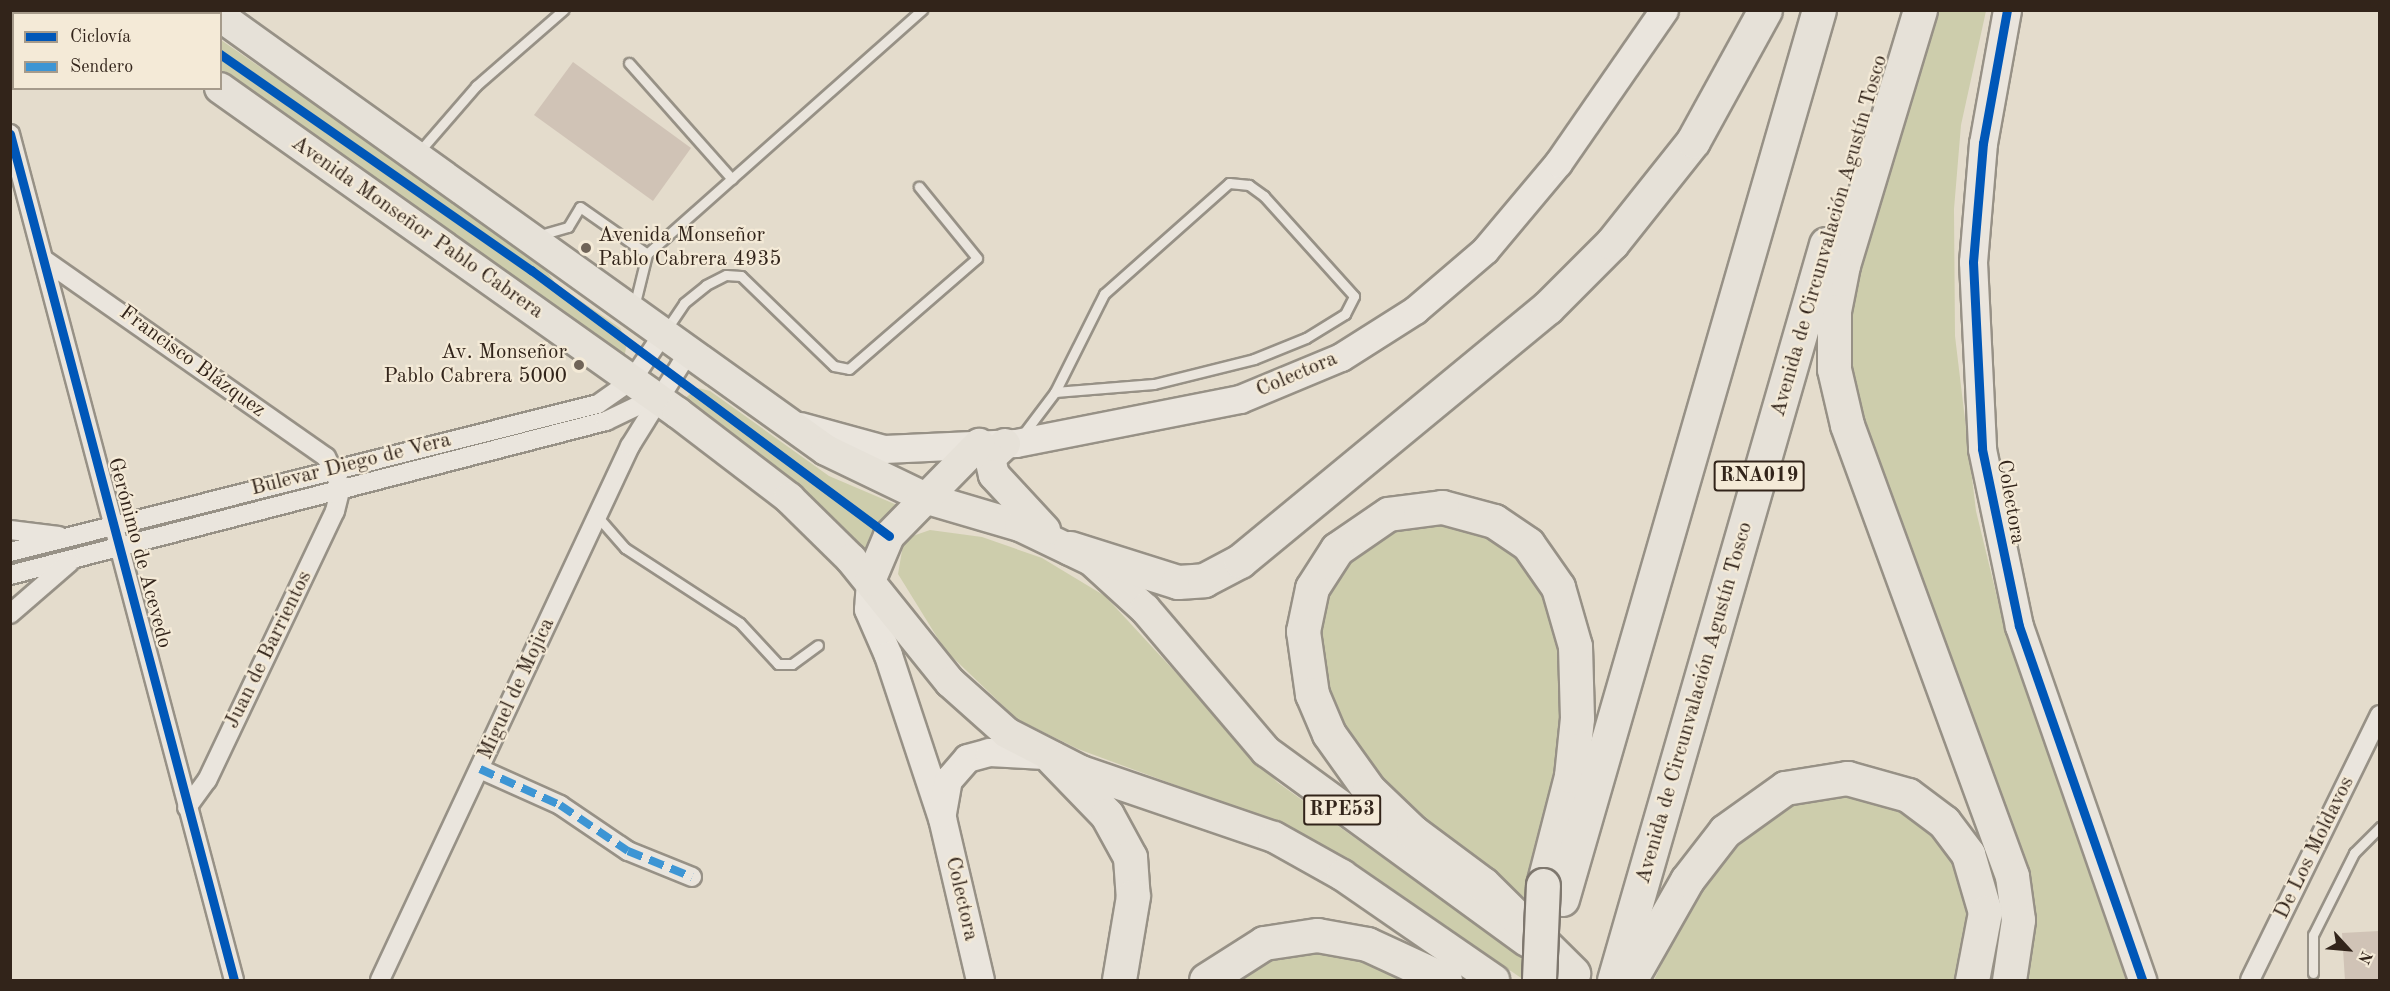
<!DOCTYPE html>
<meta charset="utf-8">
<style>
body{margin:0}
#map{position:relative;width:2390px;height:991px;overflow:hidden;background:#e4dccc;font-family:"Old Standard TT",serif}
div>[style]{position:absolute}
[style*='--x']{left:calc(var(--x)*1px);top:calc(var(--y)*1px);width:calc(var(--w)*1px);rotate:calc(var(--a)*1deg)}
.green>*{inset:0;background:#cdcdac}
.building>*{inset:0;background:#d0c3b6}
.roads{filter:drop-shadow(2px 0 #979186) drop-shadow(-2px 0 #979186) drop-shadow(0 2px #979186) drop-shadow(0 -2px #979186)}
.lane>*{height:9px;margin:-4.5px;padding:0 4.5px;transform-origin:4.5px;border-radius:4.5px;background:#eae5dd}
.street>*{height:18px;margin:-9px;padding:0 9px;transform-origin:9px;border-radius:9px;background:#eae5dd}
.secondary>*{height:27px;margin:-13.5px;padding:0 13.5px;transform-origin:13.5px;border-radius:13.5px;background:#eae5dd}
.primary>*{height:30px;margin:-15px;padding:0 15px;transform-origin:15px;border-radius:15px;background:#e6e1d8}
.highway>*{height:33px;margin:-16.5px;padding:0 16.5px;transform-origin:16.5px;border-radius:16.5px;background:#e6e1d8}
.bridges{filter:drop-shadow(2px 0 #7e776e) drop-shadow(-2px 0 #7e776e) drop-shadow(0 2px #7e776e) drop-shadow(0 -2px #7e776e)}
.highway-bridge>*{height:33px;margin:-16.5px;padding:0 16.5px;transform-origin:16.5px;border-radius:16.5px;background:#e6e1d8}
.quiet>*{height:8px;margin-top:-4px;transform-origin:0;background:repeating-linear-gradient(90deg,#3d95d4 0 15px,transparent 0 23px)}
.cycleway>*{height:9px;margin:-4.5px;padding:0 4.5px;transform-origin:4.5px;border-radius:4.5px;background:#0057b8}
.dots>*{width:16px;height:16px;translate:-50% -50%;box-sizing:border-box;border:3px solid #f4ead7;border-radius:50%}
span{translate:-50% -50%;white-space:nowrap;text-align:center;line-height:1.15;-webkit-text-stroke:4.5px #f4ead7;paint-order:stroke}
.shield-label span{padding:2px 4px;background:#f4ead7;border:2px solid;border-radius:4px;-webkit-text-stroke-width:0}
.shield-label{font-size:20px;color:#32241a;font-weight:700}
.street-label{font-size:21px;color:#32241a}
.poi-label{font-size:21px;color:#32241a}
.left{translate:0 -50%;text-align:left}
.right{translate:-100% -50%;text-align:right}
.frame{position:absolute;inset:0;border:12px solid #32241a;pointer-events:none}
.legend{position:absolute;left:12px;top:12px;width:210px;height:78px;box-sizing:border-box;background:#f4ead7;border:2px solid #a69b8b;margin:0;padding:8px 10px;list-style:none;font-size:18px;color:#32241a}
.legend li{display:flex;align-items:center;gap:12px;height:30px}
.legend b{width:30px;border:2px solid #a69b8b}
.north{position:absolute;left:2318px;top:919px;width:60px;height:60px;-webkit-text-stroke:4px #f4ead7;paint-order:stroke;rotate:116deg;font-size:16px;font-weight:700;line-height:24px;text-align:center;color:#32241a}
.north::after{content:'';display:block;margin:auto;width:21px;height:27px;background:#32241a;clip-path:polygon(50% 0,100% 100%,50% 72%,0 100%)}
</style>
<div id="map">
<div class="green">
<div style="clip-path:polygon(1935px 11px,1986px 11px,1961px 125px,1954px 209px,1955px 336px,1976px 511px,2006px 634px,2126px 980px,2019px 980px,2027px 940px,1857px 426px,1847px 362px,1850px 285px)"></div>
<div style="clip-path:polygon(221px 40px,539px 260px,555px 283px,620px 328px,627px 342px,624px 359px,221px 70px)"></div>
<div style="clip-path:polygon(698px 388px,710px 391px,829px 476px,904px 508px,869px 552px,792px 482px,684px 399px)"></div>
<div style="clip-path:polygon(1428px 522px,1481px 530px,1518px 556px,1552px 610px,1563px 671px,1559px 766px,1525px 898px,1412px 811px,1371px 771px,1331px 704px,1319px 648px,1328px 593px,1342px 570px,1380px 536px)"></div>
<div style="clip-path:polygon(930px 530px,982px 537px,1042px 558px,1105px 596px,1277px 782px,1553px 980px,1524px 980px,1351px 861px,1289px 827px,1078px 749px,1017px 719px,945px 650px,898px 574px,904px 539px)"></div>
<div style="clip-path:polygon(1845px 793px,1887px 801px,1926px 824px,1952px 854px,1971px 909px,1956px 980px,1654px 980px,1695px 895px,1746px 833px,1781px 807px)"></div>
<div style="clip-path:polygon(1314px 949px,1350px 954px,1414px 980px,1228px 980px,1279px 954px)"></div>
</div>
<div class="building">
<div style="clip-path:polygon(573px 62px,691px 148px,653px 201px,534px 115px)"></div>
<div style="clip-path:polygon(2379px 931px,2379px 981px,2345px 981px,2342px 933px)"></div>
</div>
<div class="roads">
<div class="lane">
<div style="--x:629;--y:63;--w:155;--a:48.4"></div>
<div style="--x:418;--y:153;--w:89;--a:-49.1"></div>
<div style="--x:476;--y:86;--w:116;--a:-41.1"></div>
<div style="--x:540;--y:235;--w:29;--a:-16"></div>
<div style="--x:568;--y:227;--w:23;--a:-59"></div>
<div style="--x:580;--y:207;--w:82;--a:35"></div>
<div style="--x:647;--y:254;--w:368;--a:-41.6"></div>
<div style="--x:634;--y:307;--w:55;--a:-76.2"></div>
<div style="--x:666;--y:330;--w:32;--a:-56"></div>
<div style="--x:684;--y:303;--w:28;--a:-39"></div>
<div style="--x:706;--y:285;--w:22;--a:-27"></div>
<div style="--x:726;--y:275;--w:15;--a:4"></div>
<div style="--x:741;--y:276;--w:129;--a:44.1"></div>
<div style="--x:834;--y:366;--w:15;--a:11"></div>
<div style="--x:849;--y:369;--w:169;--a:-40.9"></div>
<div style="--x:977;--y:258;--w:92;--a:-129.2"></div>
<div style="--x:1021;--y:437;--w:56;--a:-52.9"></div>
<div style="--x:1055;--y:392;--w:99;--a:-4.6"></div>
<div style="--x:1154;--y:384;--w:103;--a:-14"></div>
<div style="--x:1254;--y:359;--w:56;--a:-22"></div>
<div style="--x:1306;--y:338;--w:46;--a:-31.6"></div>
<div style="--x:1345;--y:314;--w:20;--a:-63"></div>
<div style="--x:1354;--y:296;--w:135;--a:-132"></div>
<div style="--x:1264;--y:196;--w:19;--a:-144"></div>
<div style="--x:1249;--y:185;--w:20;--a:-174"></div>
<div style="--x:1229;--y:183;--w:167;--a:138.4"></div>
<div style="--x:1104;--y:294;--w:110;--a:116.6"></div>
<div style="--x:597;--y:516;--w:43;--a:48.8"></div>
<div style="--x:625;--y:548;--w:137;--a:33.1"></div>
<div style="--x:740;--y:623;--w:56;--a:47.2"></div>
<div style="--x:778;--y:664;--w:14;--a:0"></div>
<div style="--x:792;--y:664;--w:32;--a:-36"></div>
<div style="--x:2313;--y:973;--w:38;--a:-90"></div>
<div style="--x:2313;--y:935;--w:92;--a:-63.4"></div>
<div style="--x:2354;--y:853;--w:37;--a:-45"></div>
</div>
<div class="street">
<div style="--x:10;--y:134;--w:875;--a:75.17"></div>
<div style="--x:46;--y:261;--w:342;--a:35"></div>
<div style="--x:326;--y:457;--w:34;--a:63"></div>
<div style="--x:341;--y:487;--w:25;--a:104"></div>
<div style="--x:335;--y:511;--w:298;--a:115.4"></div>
<div style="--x:207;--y:780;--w:34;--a:126"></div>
<div style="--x:10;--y:530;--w:49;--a:7"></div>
<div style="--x:10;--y:552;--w:606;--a:-14.13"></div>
<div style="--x:598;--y:404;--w:42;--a:-35.2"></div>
<div style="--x:632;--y:380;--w:55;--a:-56"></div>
<div style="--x:10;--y:575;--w:616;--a:-14.49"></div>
<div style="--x:606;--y:421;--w:53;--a:-25.6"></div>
<div style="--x:10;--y:614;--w:79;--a:-40.9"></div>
<div style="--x:480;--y:769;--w:88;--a:24.2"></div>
<div style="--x:560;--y:805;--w:82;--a:34.1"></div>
<div style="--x:628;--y:851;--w:69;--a:22.1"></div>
<div style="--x:380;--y:980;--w:590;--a:-64.91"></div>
<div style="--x:630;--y:446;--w:110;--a:-58.1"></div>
<div style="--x:2250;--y:980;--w:295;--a:-63.9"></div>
</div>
<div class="secondary">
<div style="--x:2007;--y:10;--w:135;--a:100.2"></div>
<div style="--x:1983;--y:143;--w:119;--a:94.8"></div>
<div style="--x:1973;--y:262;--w:187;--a:87.2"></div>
<div style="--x:1982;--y:449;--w:181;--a:78.2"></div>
<div style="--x:2019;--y:626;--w:375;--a:70.8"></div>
<div style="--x:800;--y:426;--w:87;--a:15.3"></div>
<div style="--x:884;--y:449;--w:132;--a:-2.6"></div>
<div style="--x:1016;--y:443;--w:228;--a:-11.1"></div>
<div style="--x:1240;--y:399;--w:109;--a:-22.6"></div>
<div style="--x:1341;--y:357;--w:88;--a:-32.4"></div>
<div style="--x:1415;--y:310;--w:92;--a:-40.6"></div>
<div style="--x:1485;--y:250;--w:114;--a:-50"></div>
<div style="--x:1558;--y:163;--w:186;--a:-55.3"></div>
<div style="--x:870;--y:581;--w:28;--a:94"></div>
<div style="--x:868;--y:609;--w:50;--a:66.5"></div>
<div style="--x:888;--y:655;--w:172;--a:71.7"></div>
<div style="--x:942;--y:818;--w:166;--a:76.8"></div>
<div style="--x:942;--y:813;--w:34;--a:-80"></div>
<div style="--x:948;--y:780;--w:29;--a:-49"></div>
<div style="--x:967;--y:758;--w:23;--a:-15"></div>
<div style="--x:989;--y:752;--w:55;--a:3.1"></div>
</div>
<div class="primary">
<div style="--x:110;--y:10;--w:6;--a:45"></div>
<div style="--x:178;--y:10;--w:7;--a:34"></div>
<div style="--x:220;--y:16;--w:745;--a:35.61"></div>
<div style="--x:826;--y:450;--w:113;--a:25.7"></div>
<div style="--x:928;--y:499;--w:96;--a:16.4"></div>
<div style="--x:1020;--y:526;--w:79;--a:25.6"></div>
<div style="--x:1091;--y:560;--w:73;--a:42.2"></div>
<div style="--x:1145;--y:609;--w:187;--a:49.6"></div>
<div style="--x:1266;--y:751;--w:323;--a:36.1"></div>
<div style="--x:220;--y:88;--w:562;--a:35.36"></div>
<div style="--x:678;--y:413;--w:140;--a:37.4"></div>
<div style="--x:789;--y:498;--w:87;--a:44.5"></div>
<div style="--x:851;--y:559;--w:158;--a:51.2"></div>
<div style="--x:950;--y:682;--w:76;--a:41.8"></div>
<div style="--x:1007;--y:733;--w:83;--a:27.2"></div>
<div style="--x:1081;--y:771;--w:204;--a:18.9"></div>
<div style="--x:1274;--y:837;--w:78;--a:29.2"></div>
<div style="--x:1342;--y:875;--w:185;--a:34.6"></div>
<div style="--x:1005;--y:444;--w:21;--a:137"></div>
<div style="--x:990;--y:458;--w:17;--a:77"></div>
<div style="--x:994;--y:475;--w:75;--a:47.2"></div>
<div style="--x:870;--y:581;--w:49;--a:-67.1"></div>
<div style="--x:889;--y:536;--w:129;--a:-45.6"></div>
</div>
<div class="highway">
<div style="--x:1920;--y:10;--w:266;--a:106.8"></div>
<div style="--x:1843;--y:265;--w:47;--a:101.1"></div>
<div style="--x:1834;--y:311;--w:58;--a:90"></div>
<div style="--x:1834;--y:369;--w:57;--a:76.9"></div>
<div style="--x:1847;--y:425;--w:480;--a:69.9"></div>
<div style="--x:2012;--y:876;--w:44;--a:82.2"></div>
<div style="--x:2018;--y:920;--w:61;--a:98.5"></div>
<div style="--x:1070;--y:548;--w:113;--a:17.5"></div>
<div style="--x:1178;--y:582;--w:26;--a:-4"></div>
<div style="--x:1204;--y:580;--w:41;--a:-27.8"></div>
<div style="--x:1240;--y:561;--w:398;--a:-39.5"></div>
<div style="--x:1547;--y:308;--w:92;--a:-45"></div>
<div style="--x:1612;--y:243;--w:130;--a:-51.5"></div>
<div style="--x:1693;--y:141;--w:149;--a:-61.2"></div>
<div style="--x:1052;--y:758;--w:79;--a:46"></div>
<div style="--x:1107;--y:815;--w:48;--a:61.3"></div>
<div style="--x:1130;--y:857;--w:39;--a:86"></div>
<div style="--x:1133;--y:896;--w:85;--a:99.5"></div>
<div style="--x:1543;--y:885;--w:113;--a:-75.6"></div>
<div style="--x:1571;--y:776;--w:58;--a:-84.1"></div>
<div style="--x:1577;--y:718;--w:72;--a:-91.6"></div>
<div style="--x:1575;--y:646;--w:61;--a:-106.1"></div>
<div style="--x:1558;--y:587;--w:52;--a:-124.9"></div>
<div style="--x:1528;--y:544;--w:41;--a:-145.9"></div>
<div style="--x:1494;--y:521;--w:54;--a:-164.9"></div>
<div style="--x:1442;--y:507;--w:54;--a:172.6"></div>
<div style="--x:1388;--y:514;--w:62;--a:145.5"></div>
<div style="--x:1337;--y:549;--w:46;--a:122.7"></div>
<div style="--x:1312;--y:588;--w:44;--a:101.8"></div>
<div style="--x:1303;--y:631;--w:64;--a:81.9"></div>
<div style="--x:1312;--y:694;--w:43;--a:67"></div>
<div style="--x:1329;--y:734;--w:69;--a:54.5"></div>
<div style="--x:1369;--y:790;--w:61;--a:43.7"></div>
<div style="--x:1413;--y:832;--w:87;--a:36.6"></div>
<div style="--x:1483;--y:884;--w:127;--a:44.7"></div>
<div style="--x:1562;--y:899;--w:925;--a:-73.88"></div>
<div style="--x:1206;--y:980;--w:69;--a:-32.5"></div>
<div style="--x:1264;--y:943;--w:54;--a:-8.6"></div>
<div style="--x:1317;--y:935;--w:51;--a:10.2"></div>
<div style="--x:1367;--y:944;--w:86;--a:24.8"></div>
<div style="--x:1614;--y:980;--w:766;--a:-73.93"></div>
<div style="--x:1630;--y:980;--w:115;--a:-60.3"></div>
<div style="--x:1687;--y:880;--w:62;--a:-52.2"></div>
<div style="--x:1725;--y:831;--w:74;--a:-35.6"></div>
<div style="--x:1785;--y:788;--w:63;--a:-9.2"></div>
<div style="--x:1847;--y:778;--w:63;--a:15.6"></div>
<div style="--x:1908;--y:795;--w:45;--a:36.9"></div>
<div style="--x:1944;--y:822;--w:40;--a:53"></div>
<div style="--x:1968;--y:854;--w:60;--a:73.7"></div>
<div style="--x:1985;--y:912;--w:69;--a:100.8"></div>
</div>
</div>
<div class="bridges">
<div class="highway-bridge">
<div style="--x:1539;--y:979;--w:94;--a:-87.6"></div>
</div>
</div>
<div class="quiet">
<div style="--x:480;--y:769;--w:88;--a:24.2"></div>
<div style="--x:560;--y:805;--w:82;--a:34.1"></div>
<div style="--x:628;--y:851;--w:69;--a:22.1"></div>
</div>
<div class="cycleway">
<div style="--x:2007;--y:10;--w:135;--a:100.2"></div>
<div style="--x:1983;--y:143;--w:119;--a:94.8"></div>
<div style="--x:1973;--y:262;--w:187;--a:87.2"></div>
<div style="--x:1982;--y:449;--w:181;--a:78.2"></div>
<div style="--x:2019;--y:626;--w:375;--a:70.8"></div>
<div style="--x:220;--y:54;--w:379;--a:34.8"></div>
<div style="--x:531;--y:270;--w:446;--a:36.6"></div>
<div style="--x:10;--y:134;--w:875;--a:75.17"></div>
</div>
<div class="dots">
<div style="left:586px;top:248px;background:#706458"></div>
<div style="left:579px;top:365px;background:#706458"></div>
</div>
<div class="shield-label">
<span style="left:1759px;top:476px">RNA019</span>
<span style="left:1342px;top:810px">RPE53</span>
</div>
<div class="street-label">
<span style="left:417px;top:228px;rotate:35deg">Avenida Monseñor Pablo Cabrera</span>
<span style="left:1830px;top:236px;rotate:-74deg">Avenida de Circunvalación Agustín Tosco</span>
<span style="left:192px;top:362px;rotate:36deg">Francisco Blázquez</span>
<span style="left:1297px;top:375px;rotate:-23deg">Colectora</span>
<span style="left:351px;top:465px;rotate:-14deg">Bulevar Diego de Vera</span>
<span style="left:2010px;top:502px;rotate:80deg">Colectora</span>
<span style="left:139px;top:553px;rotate:75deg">Gerónimo de Acevedo</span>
<span style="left:269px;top:650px;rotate:-64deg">Juan de Barrientos</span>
<span style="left:517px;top:689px;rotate:-65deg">Miguel de Mojica</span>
<span style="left:1695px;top:703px;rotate:-74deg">Avenida de Circunvalación Agustín Tosco</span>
<span style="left:2315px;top:848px;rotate:-64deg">De Los Moldavos</span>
<span style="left:961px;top:899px;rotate:77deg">Colectora</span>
</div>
<div class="poi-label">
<span class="left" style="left:598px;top:248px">Avenida Monseñor<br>Pablo Cabrera 4935</span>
<span class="right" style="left:567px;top:365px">Av. Monseñor<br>Pablo Cabrera 5000</span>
</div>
<div class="frame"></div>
<ul class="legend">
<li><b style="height:8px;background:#0057b8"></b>Ciclovía</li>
<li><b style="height:8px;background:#3d95d4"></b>Sendero</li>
</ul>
<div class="north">N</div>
</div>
